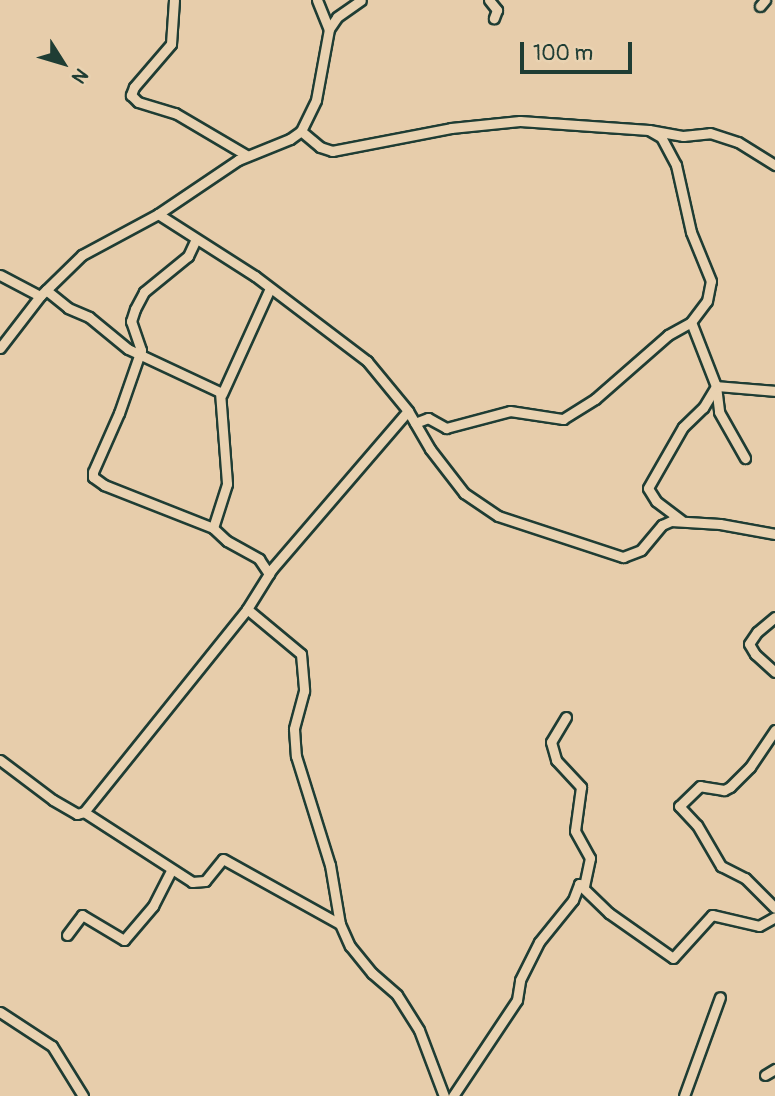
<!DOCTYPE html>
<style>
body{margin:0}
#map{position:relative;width:775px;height:1096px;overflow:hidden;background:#e7cdab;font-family:Pangolin,sans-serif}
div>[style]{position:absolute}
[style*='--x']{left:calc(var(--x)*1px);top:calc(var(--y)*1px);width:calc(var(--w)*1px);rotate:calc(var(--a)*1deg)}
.roads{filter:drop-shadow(2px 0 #1f3d34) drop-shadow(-2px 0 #1f3d34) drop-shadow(0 2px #1f3d34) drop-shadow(0 -2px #1f3d34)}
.minor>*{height:9px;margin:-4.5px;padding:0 4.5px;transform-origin:4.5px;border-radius:4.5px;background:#e9d2b1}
span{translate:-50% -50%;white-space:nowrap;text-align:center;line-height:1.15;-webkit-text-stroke:6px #e9d2b1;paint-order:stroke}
.north{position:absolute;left:28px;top:28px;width:70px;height:70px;-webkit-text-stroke:5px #e9d2b1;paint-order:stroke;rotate:127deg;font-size:19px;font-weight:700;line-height:28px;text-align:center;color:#1f3d34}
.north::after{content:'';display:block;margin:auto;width:24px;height:32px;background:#1f3d34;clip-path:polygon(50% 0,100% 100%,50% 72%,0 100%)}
.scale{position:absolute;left:520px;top:42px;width:112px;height:32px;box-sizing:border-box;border:4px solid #1f3d34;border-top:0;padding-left:9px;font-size:21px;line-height:24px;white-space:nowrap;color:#1f3d34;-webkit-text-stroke:5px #e9d2b1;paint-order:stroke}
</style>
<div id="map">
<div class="roads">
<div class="minor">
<div style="--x:174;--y:0;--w:44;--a:93.9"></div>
<div style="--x:171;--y:44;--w:57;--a:130.7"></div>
<div style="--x:134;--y:87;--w:9;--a:111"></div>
<div style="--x:131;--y:95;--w:10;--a:45"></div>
<div style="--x:138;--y:102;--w:39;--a:17"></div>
<div style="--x:175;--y:113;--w:82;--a:30.6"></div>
<div style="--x:317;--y:0;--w:31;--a:68"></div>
<div style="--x:489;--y:0;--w:13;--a:51"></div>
<div style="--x:497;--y:10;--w:9;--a:111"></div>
<div style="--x:760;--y:6;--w:8;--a:-50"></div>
<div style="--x:301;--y:131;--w:25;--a:40"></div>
<div style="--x:320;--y:147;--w:13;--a:18"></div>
<div style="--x:332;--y:151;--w:121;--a:-10.9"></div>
<div style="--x:451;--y:128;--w:69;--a:-5.8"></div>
<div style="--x:520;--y:121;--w:129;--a:4"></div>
<div style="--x:649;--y:130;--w:35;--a:10"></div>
<div style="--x:683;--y:136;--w:27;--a:-6"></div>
<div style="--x:710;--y:133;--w:29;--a:18"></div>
<div style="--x:738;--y:142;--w:44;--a:31.9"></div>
<div style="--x:158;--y:214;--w:115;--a:32.6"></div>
<div style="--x:255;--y:276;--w:141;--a:37.2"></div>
<div style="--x:367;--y:361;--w:65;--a:50.6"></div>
<div style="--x:408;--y:411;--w:44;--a:59.9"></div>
<div style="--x:430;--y:449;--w:56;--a:52.3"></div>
<div style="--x:464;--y:493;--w:41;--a:34.1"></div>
<div style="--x:498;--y:516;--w:132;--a:18.2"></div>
<div style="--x:623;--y:557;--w:19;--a:-21"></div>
<div style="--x:641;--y:550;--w:33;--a:-50"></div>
<div style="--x:662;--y:525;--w:10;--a:-24"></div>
<div style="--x:671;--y:521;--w:49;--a:3.5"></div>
<div style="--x:720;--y:524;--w:56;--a:10.3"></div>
<div style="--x:196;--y:239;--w:19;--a:115"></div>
<div style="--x:188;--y:256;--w:57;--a:140.7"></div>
<div style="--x:144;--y:292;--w:19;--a:118"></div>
<div style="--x:135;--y:309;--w:13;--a:108"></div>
<div style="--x:131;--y:321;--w:31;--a:71"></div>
<div style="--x:141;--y:350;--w:67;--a:109.2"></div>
<div style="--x:119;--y:413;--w:64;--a:113.8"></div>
<div style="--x:93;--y:472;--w:5;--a:90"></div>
<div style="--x:93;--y:477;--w:14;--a:36"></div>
<div style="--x:104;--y:485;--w:117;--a:21.5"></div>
<div style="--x:0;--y:275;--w:45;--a:27.7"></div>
<div style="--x:46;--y:290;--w:28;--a:39"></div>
<div style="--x:68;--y:308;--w:23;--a:23"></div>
<div style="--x:89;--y:317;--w:50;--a:39.4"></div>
<div style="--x:128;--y:349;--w:102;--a:25.1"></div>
<div style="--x:220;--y:392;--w:92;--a:85.6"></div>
<div style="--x:227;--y:484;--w:46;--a:107.7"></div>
<div style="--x:213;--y:528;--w:19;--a:43"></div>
<div style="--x:227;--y:541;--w:37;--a:29"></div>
<div style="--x:259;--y:559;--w:18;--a:56"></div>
<div style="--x:691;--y:322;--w:69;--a:68.7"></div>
<div style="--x:716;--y:386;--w:26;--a:83"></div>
<div style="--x:719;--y:412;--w:53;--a:60.5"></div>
<div style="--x:0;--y:348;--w:66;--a:-52.4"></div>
<div style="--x:40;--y:296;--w:59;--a:-44.3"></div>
<div style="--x:82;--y:255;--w:86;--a:-28.3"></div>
<div style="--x:158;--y:214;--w:97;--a:-34"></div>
<div style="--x:238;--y:160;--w:56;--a:-22"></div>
<div style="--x:290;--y:139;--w:14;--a:-36"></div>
<div style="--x:301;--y:131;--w:34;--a:-64"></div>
<div style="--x:316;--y:100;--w:72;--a:-79.6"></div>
<div style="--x:329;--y:29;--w:14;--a:-56"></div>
<div style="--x:337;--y:17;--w:29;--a:-35"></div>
<div style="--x:222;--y:394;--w:116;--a:-65.6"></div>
<div style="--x:415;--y:423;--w:14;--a:-21"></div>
<div style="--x:428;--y:418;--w:21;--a:29"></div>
<div style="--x:446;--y:428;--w:66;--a:-14.9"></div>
<div style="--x:510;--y:411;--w:54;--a:8.6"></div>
<div style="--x:563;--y:419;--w:38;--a:-32"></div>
<div style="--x:595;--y:399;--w:97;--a:-41.2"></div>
<div style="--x:668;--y:335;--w:26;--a:-29"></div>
<div style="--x:691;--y:322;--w:26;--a:-53"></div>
<div style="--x:707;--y:301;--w:20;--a:-79"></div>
<div style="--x:711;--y:281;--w:53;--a:-112.2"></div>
<div style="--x:691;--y:232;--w:69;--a:-102.6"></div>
<div style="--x:676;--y:165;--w:32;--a:-118"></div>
<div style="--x:661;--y:137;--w:14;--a:-150"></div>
<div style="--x:681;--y:520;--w:31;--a:-143"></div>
<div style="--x:656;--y:501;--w:15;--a:-122"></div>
<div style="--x:648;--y:488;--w:70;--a:-60.2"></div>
<div style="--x:683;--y:427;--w:28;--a:-44"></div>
<div style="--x:703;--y:408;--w:26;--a:-59"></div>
<div style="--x:716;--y:386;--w:59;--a:4.8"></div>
<div style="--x:247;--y:609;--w:70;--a:39.8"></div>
<div style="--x:301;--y:654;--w:37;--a:85"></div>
<div style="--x:304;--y:691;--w:39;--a:105"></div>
<div style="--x:294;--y:729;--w:27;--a:86"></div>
<div style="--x:296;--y:756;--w:114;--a:72.7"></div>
<div style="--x:330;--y:865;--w:60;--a:80.4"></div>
<div style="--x:775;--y:617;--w:23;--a:140"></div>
<div style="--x:757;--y:632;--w:14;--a:124"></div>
<div style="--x:749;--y:644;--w:12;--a:59"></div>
<div style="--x:755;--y:654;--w:27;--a:42"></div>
<div style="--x:566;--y:717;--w:29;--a:121"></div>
<div style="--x:551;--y:742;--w:19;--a:74"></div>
<div style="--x:556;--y:760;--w:37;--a:47"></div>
<div style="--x:581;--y:787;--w:44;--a:97.8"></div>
<div style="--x:575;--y:831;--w:31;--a:61"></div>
<div style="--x:590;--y:858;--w:29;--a:102"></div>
<div style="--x:775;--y:730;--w:45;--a:124"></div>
<div style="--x:750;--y:767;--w:28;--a:135"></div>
<div style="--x:730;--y:787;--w:7;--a:153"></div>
<div style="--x:724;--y:790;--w:24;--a:-171"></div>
<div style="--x:700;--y:786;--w:29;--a:136"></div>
<div style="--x:679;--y:806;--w:26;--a:47"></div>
<div style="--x:697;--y:825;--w:48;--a:59.7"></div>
<div style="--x:721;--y:866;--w:27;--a:27"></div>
<div style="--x:745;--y:878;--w:42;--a:45"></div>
<div style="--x:0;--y:760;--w:66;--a:37"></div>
<div style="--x:53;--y:800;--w:28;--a:30"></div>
<div style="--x:77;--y:814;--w:7;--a:-16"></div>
<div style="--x:84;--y:812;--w:129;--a:32.9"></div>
<div style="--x:192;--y:882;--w:13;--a:-4"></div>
<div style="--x:205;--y:881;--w:28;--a:-51"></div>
<div style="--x:223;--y:859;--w:134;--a:29.1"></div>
<div style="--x:340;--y:924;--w:24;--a:66"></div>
<div style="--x:350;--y:946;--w:35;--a:51"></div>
<div style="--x:372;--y:973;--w:33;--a:41"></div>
<div style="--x:397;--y:995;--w:41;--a:57.8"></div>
<div style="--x:419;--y:1030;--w:71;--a:69.3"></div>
<div style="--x:84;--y:812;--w:260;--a:-51.2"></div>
<div style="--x:247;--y:609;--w:47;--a:-58"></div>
<div style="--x:272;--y:569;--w:208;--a:-49.3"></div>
<div style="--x:67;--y:935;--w:25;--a:-53"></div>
<div style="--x:82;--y:915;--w:49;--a:30.8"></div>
<div style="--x:124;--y:940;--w:45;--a:-49.5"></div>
<div style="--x:153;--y:906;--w:39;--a:-63"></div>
<div style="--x:0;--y:1012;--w:62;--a:33.2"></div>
<div style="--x:52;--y:1046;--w:59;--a:58.2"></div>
<div style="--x:765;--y:1075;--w:12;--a:-31"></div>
<div style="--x:453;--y:1096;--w:115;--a:-56.3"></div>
<div style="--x:517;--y:1000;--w:20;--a:-81"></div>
<div style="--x:520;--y:980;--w:42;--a:-63.4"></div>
<div style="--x:539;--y:942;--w:54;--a:-51"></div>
<div style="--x:573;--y:900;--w:17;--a:-69"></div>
<div style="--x:579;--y:884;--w:42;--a:44"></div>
<div style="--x:609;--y:913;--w:78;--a:35.1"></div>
<div style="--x:673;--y:958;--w:58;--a:-47.8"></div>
<div style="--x:712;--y:915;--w:48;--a:13.2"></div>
<div style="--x:759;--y:926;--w:18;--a:-29"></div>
<div style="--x:684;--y:1096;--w:105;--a:-70"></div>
</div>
</div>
<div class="north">N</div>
<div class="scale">100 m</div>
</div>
